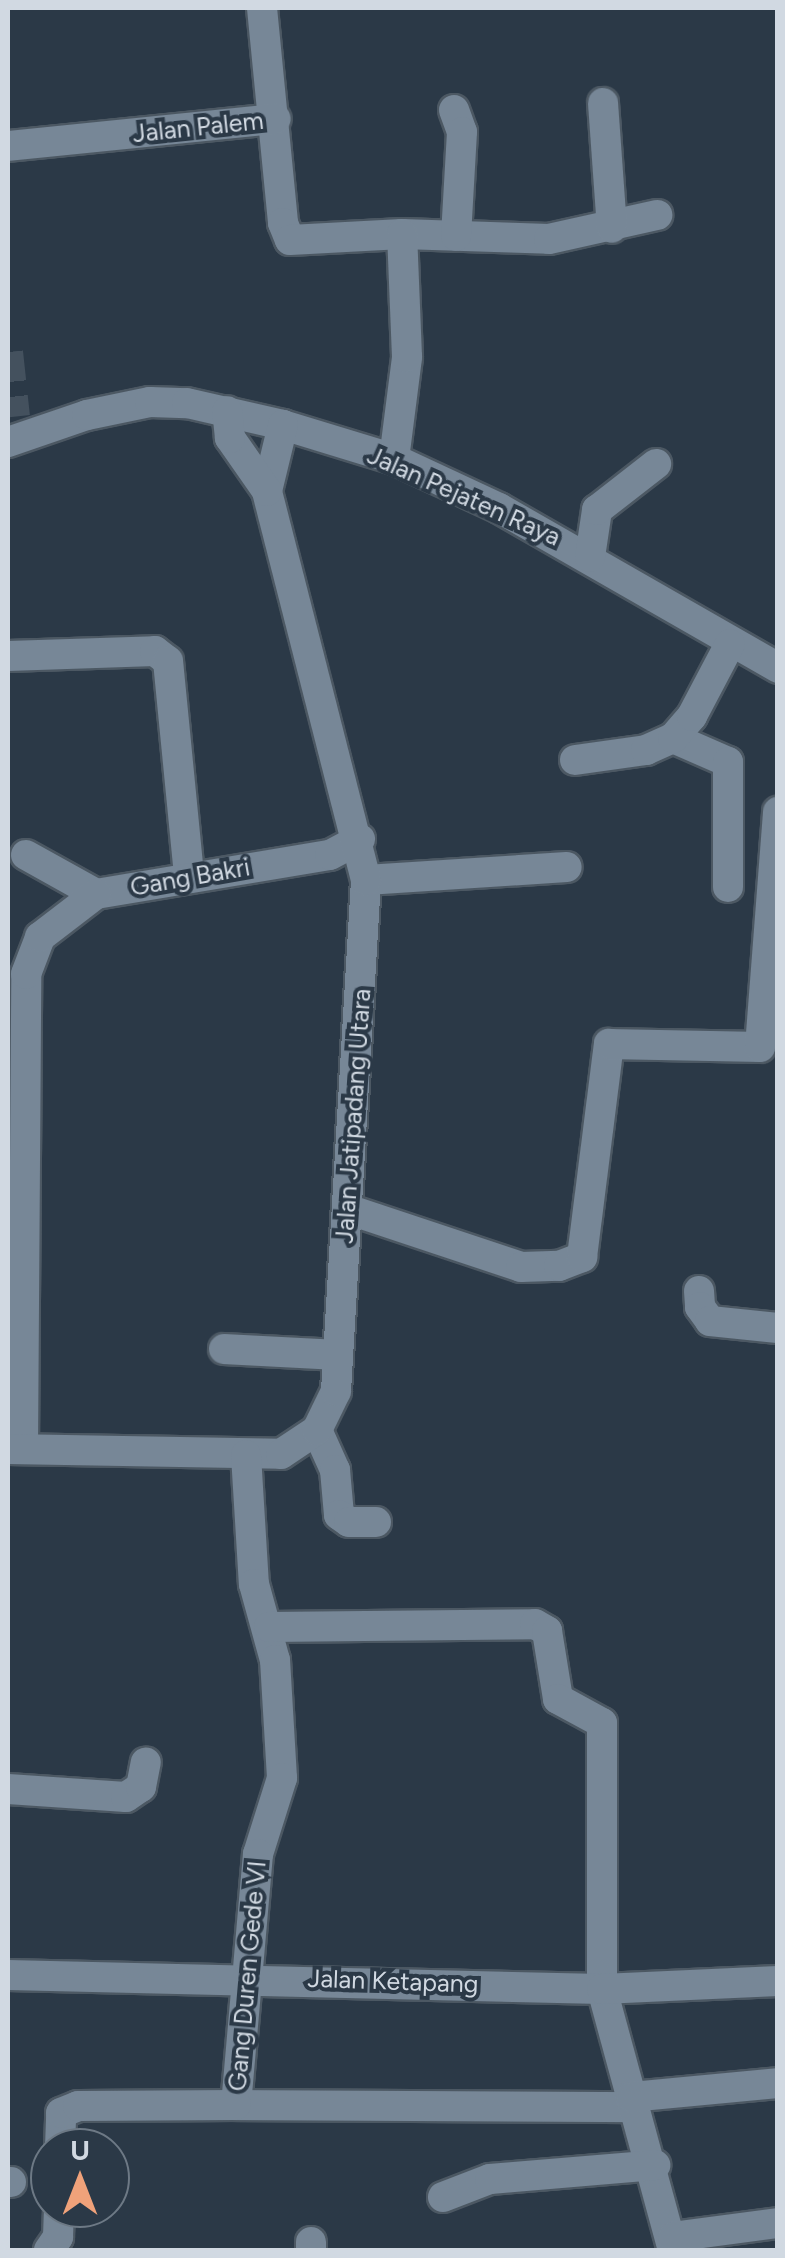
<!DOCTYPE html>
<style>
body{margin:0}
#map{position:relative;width:785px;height:2258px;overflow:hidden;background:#2b3947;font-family:Figtree,sans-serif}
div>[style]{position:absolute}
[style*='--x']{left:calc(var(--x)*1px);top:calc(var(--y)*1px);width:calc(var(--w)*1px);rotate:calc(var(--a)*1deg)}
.minor-tunnel>*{height:30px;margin-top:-15px;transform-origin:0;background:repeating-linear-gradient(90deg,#44515e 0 30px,transparent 0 45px)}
.roads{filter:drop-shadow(2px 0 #4c5863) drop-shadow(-2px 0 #4c5863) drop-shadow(0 2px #4c5863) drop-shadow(0 -2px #4c5863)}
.minor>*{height:30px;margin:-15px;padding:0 15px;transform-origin:15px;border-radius:15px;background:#778797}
span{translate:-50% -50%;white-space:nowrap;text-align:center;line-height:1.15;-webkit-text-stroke:8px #2b3947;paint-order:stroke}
.street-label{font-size:25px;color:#d1d9e2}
.frame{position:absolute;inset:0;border:10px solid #d1d9e2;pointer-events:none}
.north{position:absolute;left:30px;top:2128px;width:100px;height:100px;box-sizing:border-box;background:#2b3947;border:2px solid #6d7985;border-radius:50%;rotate:0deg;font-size:28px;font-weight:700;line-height:40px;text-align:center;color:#d1d9e2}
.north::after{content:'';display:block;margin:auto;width:35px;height:45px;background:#f0a27a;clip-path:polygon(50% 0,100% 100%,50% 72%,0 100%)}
</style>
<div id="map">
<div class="minor-tunnel">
<div style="--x:8;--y:352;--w:65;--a:83.9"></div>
</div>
<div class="roads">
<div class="minor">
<div style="--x:262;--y:8;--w:216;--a:84.4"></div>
<div style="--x:283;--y:223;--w:18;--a:68"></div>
<div style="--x:290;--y:240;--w:112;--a:-3.1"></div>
<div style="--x:402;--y:234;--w:147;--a:1.9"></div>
<div style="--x:549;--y:239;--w:111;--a:-12.5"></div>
<div style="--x:603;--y:103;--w:125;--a:85.9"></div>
<div style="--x:454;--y:110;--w:23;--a:70"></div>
<div style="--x:462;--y:132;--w:104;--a:93.3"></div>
<div style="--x:8;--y:146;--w:269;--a:-5.8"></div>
<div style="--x:8;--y:442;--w:83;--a:-18.9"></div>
<div style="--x:87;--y:415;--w:64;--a:-11.7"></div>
<div style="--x:150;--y:402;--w:37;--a:2"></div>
<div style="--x:187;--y:403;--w:98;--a:12.9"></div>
<div style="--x:283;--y:425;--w:116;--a:17"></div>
<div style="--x:394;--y:459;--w:116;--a:25"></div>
<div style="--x:499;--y:508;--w:322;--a:29.8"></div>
<div style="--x:394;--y:459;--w:103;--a:-82.7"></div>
<div style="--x:407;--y:357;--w:123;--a:-92.3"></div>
<div style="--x:267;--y:491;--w:68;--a:-76.4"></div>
<div style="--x:590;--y:557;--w:48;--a:-81.5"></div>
<div style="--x:597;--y:510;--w:75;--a:-37.9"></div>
<div style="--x:8;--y:656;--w:147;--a:-1.9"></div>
<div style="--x:155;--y:651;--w:16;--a:38"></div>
<div style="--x:168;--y:661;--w:214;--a:84.4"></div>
<div style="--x:673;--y:738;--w:60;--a:23.6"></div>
<div style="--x:728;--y:762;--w:125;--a:90"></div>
<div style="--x:575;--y:760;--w:72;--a:-8"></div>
<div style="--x:646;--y:750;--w:30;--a:-24"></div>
<div style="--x:673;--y:738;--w:29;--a:-49"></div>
<div style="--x:692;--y:716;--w:81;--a:-62.2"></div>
<div style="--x:26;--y:855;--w:80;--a:29.1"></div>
<div style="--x:96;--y:894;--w:237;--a:-9.5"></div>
<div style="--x:330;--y:855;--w:34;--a:-28"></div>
<div style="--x:366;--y:880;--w:201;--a:-3.7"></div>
<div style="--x:347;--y:1209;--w:183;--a:18.4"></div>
<div style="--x:521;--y:1267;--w:38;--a:-2"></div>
<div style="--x:559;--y:1266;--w:25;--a:-21"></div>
<div style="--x:582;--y:1257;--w:215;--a:-82.8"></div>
<div style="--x:609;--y:1044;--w:151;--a:1.1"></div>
<div style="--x:760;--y:1047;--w:236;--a:-85.6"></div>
<div style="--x:699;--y:1291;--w:16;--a:86"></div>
<div style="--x:700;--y:1307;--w:17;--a:54"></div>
<div style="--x:710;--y:1321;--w:68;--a:5.9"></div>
<div style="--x:224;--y:1349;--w:114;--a:3"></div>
<div style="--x:317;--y:1430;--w:44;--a:65.8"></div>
<div style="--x:335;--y:1470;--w:45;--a:84.9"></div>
<div style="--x:339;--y:1515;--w:12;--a:35"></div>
<div style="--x:349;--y:1522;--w:27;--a:0"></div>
<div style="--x:23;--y:1448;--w:474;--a:-89.6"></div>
<div style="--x:26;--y:974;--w:40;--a:-69"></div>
<div style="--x:40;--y:937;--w:71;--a:-37.5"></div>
<div style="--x:8;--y:1449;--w:273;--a:1"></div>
<div style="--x:281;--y:1454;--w:43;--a:-33.7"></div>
<div style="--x:317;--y:1430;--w:43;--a:-64"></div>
<div style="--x:336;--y:1391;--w:512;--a:-86.64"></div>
<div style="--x:366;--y:880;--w:401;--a:-104.3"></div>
<div style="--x:267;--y:491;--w:65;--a:-124.9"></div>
<div style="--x:230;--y:438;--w:27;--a:-96"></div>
<div style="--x:246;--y:1455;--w:129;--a:86.5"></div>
<div style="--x:254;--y:1584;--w:79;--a:74.6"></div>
<div style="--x:275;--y:1660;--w:118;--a:86.6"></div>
<div style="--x:282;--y:1778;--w:80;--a:107.5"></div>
<div style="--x:258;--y:1854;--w:252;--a:95"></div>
<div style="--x:236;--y:2105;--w:399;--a:0.3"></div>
<div style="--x:269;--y:1627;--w:266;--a:-0.6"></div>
<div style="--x:535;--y:1624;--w:14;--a:30"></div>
<div style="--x:547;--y:1631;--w:69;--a:80.8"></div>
<div style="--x:558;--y:1699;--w:50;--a:28.6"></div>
<div style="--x:602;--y:1723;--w:266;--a:90"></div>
<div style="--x:602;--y:1989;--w:270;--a:74.8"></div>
<div style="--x:8;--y:1789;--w:118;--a:3.9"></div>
<div style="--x:126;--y:1797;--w:18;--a:-34"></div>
<div style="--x:141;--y:1787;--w:25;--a:-79"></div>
<div style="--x:8;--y:1975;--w:594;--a:1.35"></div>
<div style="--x:602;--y:1989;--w:176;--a:-2.6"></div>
<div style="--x:631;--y:2097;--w:148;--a:-5.4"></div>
<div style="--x:60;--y:2148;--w:35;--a:-88"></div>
<div style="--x:61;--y:2113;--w:18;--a:-22"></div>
<div style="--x:78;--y:2106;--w:158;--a:-0.4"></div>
<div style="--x:8;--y:2182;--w:3;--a:0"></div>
<div style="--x:443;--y:2197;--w:50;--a:-21"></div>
<div style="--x:490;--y:2179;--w:166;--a:-4.8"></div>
<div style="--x:673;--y:2237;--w:106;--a:-7.6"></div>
<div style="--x:49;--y:2250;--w:16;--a:-55"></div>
<div style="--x:58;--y:2237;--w:29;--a:-88"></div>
<div style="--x:311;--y:2250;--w:8;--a:-90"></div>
</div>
</div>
<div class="street-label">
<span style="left:198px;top:127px;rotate:-6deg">Jalan Palem</span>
<span style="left:464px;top:496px;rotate:24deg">Jalan Pejaten Raya</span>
<span style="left:190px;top:877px;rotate:-10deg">Gang Bakri</span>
<span style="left:353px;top:1116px;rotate:-86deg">Jalan Jatipadang Utara</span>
<span style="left:247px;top:1976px;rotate:-85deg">Gang Duren Gede VI</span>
<span style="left:393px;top:1981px;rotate:2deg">Jalan Ketapang</span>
</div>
<div class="frame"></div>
<div class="north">U</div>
</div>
